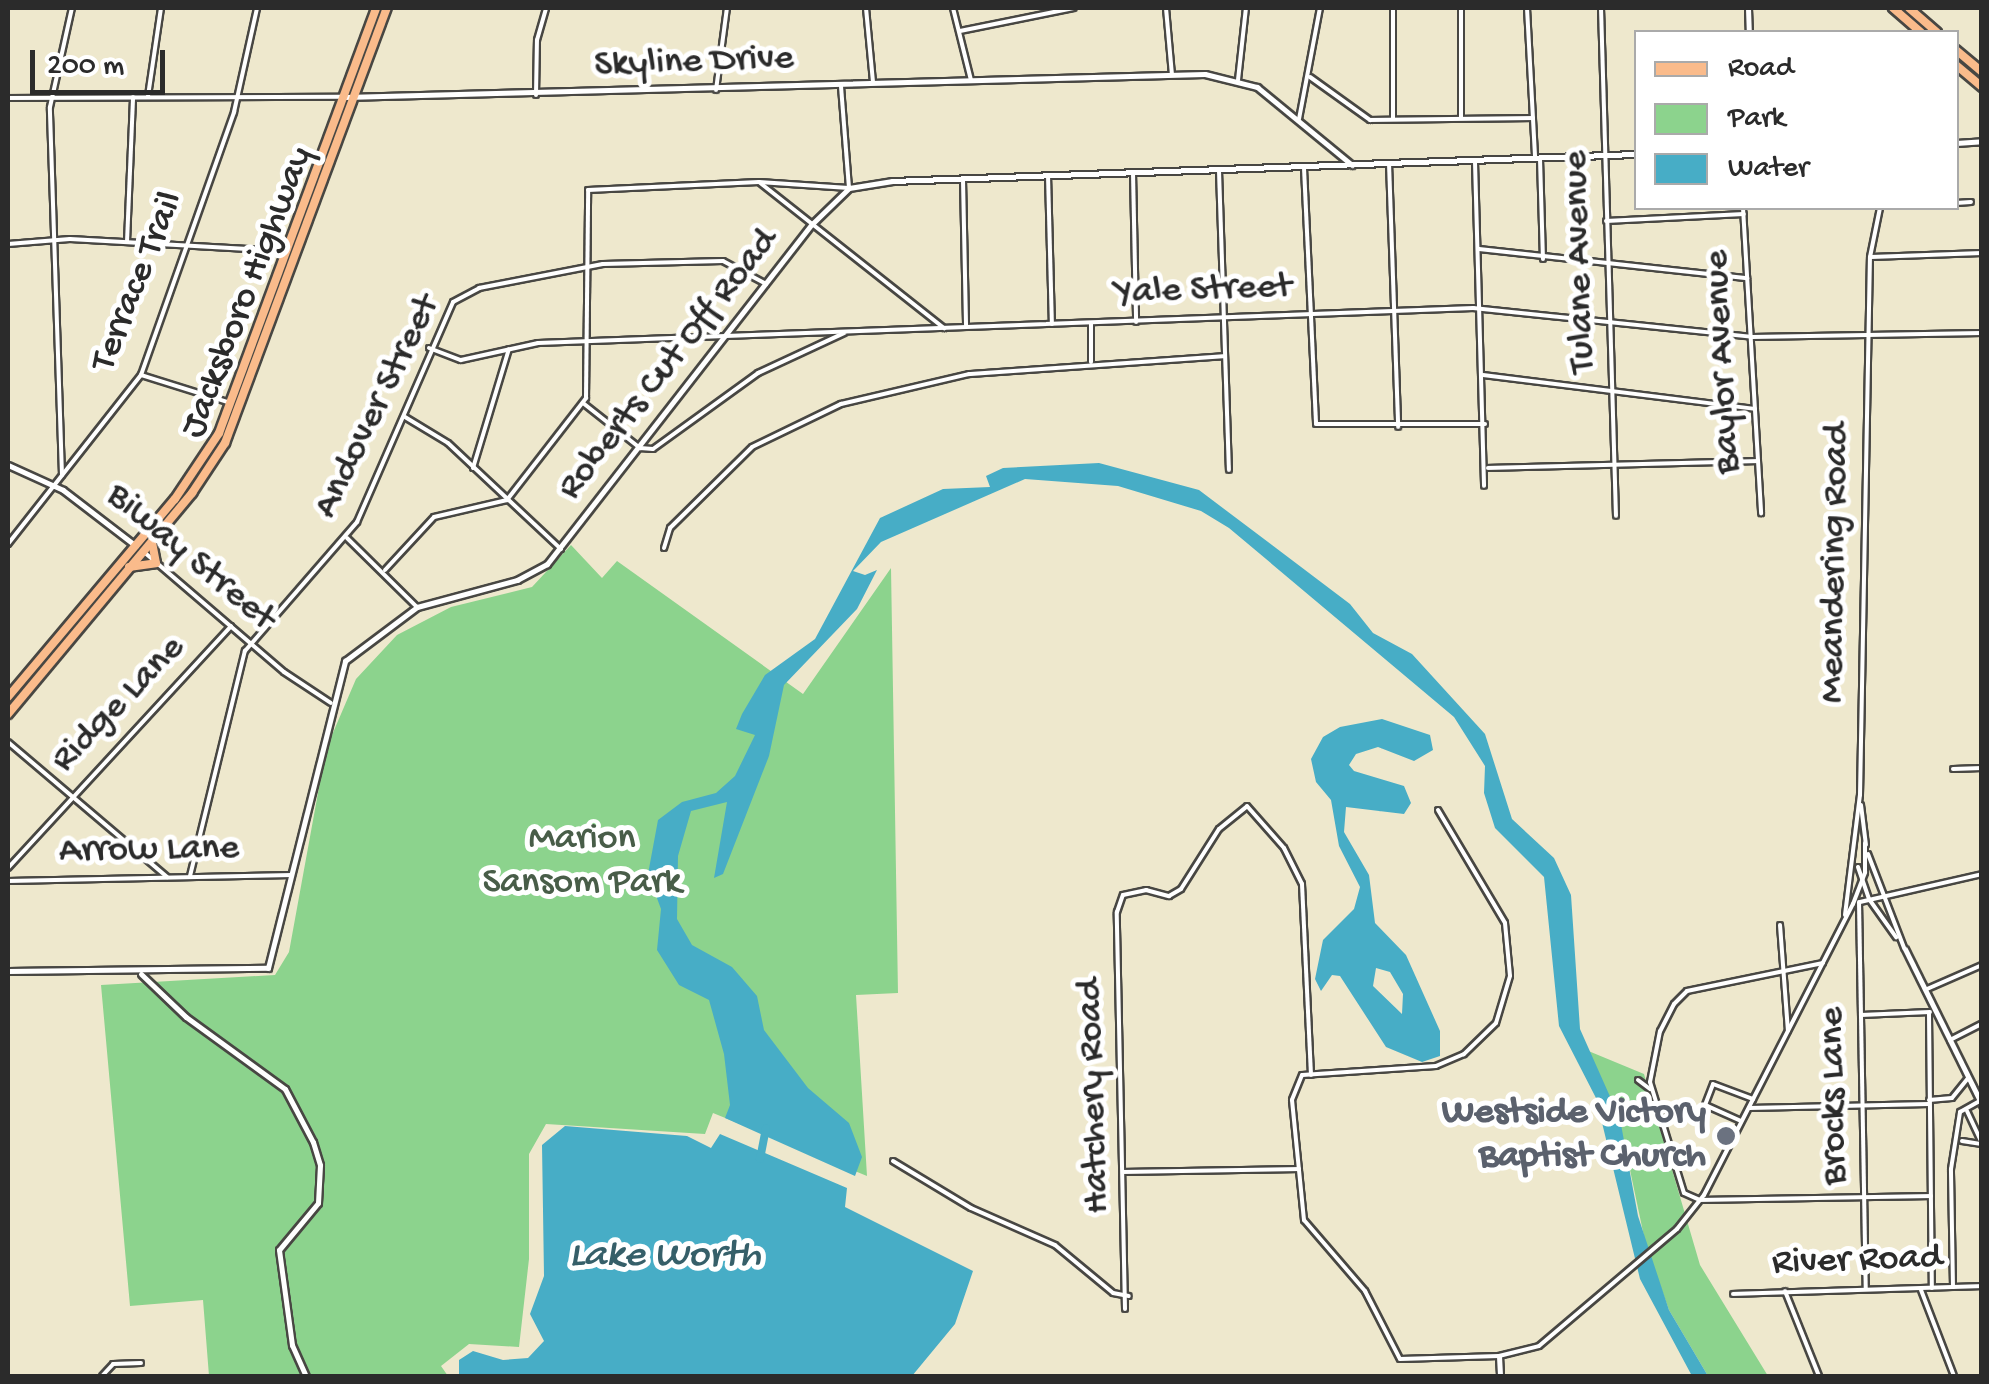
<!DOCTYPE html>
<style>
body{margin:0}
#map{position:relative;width:1989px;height:1384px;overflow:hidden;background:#eee8cd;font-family:"Gochi Hand",sans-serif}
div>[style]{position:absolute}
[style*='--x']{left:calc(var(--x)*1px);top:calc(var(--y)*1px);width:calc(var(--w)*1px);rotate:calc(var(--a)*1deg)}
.green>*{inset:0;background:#8cd38d}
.water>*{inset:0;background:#47adc6}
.river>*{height:8px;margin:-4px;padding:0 4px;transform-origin:4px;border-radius:4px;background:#47adc6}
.roads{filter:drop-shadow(2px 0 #484743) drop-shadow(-2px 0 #484743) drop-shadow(0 2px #484743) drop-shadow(0 -2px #484743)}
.minor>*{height:4px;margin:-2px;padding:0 2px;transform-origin:2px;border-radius:2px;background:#fff}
.tertiary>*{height:5px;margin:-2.5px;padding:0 2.5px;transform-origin:2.5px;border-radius:2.5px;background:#fff}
.primary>*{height:8px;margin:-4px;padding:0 4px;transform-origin:4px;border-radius:4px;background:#fabb8b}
.dots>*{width:28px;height:28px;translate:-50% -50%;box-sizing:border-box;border:5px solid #fff;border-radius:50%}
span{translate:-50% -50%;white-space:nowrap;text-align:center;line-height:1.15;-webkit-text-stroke:10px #fff;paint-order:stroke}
.street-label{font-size:38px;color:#2b2b2b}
.park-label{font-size:38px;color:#485d48}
.worship-label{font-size:38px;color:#5b616d;font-weight:700}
.right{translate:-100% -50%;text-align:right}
.water-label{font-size:40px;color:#365f69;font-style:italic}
.frame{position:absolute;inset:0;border:10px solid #2b2b2b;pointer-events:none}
.legend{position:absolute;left:1634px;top:30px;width:325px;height:180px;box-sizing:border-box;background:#fff;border:2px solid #aaa;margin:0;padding:12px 18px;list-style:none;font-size:30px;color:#2b2b2b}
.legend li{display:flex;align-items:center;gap:20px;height:50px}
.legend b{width:50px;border:2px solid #aaa}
.scale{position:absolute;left:30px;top:50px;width:135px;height:45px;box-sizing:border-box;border:5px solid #2b2b2b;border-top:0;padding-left:12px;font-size:30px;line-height:35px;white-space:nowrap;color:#2b2b2b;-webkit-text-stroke:8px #fff;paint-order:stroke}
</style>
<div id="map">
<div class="green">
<div style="clip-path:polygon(571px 545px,602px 578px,617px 561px,803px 694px,891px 568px,898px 993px,856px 995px,867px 1176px,713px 1113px,705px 1134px,546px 1124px,529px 1154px,529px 1259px,519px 1347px,469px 1344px,441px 1366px,448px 1376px,209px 1376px,203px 1300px,130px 1306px,101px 985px,275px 975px,289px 952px,326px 749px,356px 679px,397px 635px,451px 607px,532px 587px)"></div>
<div style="clip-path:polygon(1586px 1050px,1644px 1074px,1700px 1265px,1768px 1376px,1708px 1376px,1669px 1310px,1646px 1246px,1630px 1170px)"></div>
</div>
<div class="water">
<div style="clip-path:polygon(1099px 463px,1199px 490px,1350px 604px,1373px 633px,1412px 654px,1485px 734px,1512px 819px,1554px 858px,1571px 895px,1580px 1029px,1620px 1119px,1638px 1216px,1669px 1310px,1708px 1376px,1692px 1376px,1640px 1279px,1596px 1098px,1559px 1026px,1544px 877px,1495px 828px,1484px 793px,1485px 766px,1454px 717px,1229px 528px,1201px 511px,1118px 486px,1025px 479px,881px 542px,853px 571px,865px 575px,877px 570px,857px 609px,784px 685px,769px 756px,723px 874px,714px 878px,727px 802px,691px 811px,678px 856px,677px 919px,692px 945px,732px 967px,757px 996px,764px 1030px,808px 1088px,849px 1123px,862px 1157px,855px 1176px,725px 1118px,730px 1105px,724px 1054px,709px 1000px,679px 985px,657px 950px,661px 909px,648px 874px,658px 820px,682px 802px,716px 793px,735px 776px,755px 735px,736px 729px,742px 714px,765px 675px,815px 639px,880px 518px,943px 489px,990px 487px,986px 476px,1003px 468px)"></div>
<div style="clip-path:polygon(evenodd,1382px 719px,1430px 735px,1433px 750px,1414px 761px,1378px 747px,1356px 754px,1349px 765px,1354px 771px,1404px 786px,1411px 803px,1404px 814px,1346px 807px,1344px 832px,1369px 875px,1375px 923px,1406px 955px,1440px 1031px,1440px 1056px,1422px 1062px,1386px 1047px,1340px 976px,1332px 975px,1321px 991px,1315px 979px,1323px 940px,1354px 909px,1360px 887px,1339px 846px,1331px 800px,1316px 782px,1311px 759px,1323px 737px,1340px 727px,1382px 719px,1376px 968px,1390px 972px,1403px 994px,1402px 1014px,1373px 986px,1376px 968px)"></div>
<div style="clip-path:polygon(565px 1126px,687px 1136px,711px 1148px,720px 1134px,847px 1188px,845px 1207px,973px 1271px,955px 1324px,912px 1376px,459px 1376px,459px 1360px,473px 1351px,503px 1360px,528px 1358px,544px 1341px,530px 1314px,544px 1276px,542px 1145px)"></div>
</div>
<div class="river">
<div style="--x:760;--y:1159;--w:31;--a:-79"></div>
</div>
<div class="roads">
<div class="minor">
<div style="--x:866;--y:8;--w:74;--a:84.6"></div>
<div style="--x:953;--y:8;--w:74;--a:76"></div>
<div style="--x:1166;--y:8;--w:67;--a:84.9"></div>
<div style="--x:1393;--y:8;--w:110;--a:90"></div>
<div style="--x:1527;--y:8;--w:150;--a:86.9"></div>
<div style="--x:1601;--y:8;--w:508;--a:88.31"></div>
<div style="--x:960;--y:31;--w:116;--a:-11.4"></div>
<div style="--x:1310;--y:77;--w:74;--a:35.6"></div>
<div style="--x:1370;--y:120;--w:163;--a:-0.7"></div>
<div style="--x:1238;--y:80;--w:72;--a:-83.7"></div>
<div style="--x:716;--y:90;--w:83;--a:-82.4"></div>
<div style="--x:536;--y:95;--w:55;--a:-89"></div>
<div style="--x:537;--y:40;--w:33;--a:-74"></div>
<div style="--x:148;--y:96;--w:89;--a:-81.6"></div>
<div style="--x:8;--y:98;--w:332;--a:-0.2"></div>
<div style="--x:1461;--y:117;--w:109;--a:-90"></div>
<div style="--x:1299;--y:119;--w:113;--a:-79.3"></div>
<div style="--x:1540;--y:159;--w:100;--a:88.3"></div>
<div style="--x:1475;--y:162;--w:324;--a:88.4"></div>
<div style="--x:1389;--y:163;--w:264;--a:88"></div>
<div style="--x:1304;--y:168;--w:256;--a:87.3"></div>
<div style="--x:1316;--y:424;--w:169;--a:0"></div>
<div style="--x:1219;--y:171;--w:299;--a:88.1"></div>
<div style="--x:1133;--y:173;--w:149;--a:88.8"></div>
<div style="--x:1048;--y:175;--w:149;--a:88.5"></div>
<div style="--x:963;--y:180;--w:145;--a:88.8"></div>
<div style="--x:759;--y:182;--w:236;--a:38.3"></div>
<div style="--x:1956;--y:203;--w:15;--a:-4"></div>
<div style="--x:1743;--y:208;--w:306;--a:86.6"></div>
<div style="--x:1606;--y:221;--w:138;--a:-2.9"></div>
<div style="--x:127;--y:242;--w:145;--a:-87.6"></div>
<div style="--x:8;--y:244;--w:62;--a:-4.6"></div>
<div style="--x:70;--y:239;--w:214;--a:3.2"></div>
<div style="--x:1479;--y:249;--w:270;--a:6.2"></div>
<div style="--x:1871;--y:257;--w:111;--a:-2.1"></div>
<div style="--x:429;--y:348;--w:34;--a:21"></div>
<div style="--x:461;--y:360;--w:79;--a:-12.4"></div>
<div style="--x:538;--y:343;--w:936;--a:-2.14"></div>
<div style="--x:1473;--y:308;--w:281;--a:5.9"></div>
<div style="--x:1752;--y:337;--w:230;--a:-1"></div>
<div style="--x:1091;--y:362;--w:39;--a:-90"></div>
<div style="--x:141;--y:375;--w:94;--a:17.3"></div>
<div style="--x:1483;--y:375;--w:274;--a:7.1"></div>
<div style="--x:583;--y:403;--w:73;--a:38.3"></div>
<div style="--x:640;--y:448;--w:13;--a:4"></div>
<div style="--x:653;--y:449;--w:130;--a:-35.9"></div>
<div style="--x:758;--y:373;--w:95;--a:-24.9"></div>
<div style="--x:405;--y:417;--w:50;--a:31.2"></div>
<div style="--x:448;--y:443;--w:155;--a:43.2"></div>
<div style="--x:473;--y:468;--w:124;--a:-73.2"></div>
<div style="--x:1488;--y:468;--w:270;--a:-1.5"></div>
<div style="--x:62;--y:475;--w:368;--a:-91.9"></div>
<div style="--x:50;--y:107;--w:101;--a:-77.5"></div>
<div style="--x:347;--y:538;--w:98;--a:44.6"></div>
<div style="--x:8;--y:544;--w:215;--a:-51.8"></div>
<div style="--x:141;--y:375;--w:279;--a:-70.5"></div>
<div style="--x:234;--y:112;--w:107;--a:-77.5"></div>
<div style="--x:664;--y:548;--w:21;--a:-73"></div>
<div style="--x:670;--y:528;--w:115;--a:-44.6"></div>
<div style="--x:752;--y:447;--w:99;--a:-25.8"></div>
<div style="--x:841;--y:404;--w:131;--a:-13.2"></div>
<div style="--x:969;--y:374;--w:256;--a:-4"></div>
<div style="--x:144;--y:552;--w:184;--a:40.6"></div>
<div style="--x:284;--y:672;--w:56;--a:33.4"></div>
<div style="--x:385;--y:570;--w:72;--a:-47.2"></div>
<div style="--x:434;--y:517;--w:75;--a:-13.1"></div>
<div style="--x:507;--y:500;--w:129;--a:-52.2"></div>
<div style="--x:586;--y:398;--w:208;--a:-89.4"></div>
<div style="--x:588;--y:190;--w:171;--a:-2.7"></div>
<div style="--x:759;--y:182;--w:90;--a:3.8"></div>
<div style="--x:849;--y:188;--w:102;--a:-94.5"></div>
<div style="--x:8;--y:742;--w:209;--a:40.3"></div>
<div style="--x:1953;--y:769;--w:29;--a:-2"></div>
<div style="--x:1861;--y:805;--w:40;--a:82.9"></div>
<div style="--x:1438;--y:810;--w:131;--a:59.3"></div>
<div style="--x:1505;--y:923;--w:53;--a:84.6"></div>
<div style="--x:1510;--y:976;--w:49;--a:106.6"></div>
<div style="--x:1496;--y:1023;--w:45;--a:135.9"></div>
<div style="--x:1464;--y:1054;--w:30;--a:157"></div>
<div style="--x:1436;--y:1066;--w:134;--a:176.2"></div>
<div style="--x:1302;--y:1075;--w:27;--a:112"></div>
<div style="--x:1292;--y:1100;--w:121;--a:84.3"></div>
<div style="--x:1304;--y:1220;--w:94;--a:49.3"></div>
<div style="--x:1365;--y:1291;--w:76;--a:62.8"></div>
<div style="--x:1400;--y:1359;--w:99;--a:-1.7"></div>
<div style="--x:1499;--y:1356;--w:41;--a:-14"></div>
<div style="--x:1539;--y:1346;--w:181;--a:-40.3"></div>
<div style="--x:1677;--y:1229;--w:43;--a:-51.5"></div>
<div style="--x:1704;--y:1195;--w:327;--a:-62.9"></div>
<div style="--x:1853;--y:904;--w:34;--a:-69"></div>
<div style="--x:1865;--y:872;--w:29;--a:-90"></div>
<div style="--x:1868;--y:854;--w:101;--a:69"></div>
<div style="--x:1858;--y:867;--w:34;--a:71"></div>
<div style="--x:1869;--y:899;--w:47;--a:54.6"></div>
<div style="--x:8;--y:868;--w:329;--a:-47.3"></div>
<div style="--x:190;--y:876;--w:232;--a:-76.3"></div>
<div style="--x:245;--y:651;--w:171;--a:-49"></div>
<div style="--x:357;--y:522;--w:240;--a:-66.4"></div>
<div style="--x:453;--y:302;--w:30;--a:-28"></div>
<div style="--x:479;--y:288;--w:126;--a:-11"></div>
<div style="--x:603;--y:264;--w:120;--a:-1.4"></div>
<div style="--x:723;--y:261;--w:49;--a:28.1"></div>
<div style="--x:8;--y:881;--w:284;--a:-1.2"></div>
<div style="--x:1859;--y:902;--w:387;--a:89"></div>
<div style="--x:1860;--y:902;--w:125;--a:-12.9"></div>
<div style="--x:1845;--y:915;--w:121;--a:-82.9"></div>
<div style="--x:1860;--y:795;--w:538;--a:-88.94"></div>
<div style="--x:1870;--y:257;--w:50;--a:-78.5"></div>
<div style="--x:1780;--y:925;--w:106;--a:85.7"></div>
<div style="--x:1823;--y:963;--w:139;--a:168.4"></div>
<div style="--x:1687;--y:991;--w:18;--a:135"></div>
<div style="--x:1674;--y:1004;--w:30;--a:117"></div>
<div style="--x:1660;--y:1031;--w:52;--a:101.1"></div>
<div style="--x:1650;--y:1082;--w:116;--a:73"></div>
<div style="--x:1684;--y:1193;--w:17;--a:24"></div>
<div style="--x:1700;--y:1200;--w:231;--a:-1"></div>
<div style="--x:1927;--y:989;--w:60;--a:-23.6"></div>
<div style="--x:1929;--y:1014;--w:274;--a:89.4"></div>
<div style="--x:1861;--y:1015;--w:69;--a:-2.5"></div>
<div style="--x:1950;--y:1040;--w:36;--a:-27"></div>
<div style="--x:1638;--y:1080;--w:15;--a:37"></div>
<div style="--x:1929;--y:1100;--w:23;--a:-5"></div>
<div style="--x:1952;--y:1098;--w:26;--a:-51"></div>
<div style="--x:1749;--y:1108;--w:180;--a:-1.3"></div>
<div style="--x:1967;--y:1111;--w:35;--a:65"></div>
<div style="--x:1741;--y:1121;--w:39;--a:-156"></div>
<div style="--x:1705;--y:1105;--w:22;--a:-69"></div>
<div style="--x:1713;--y:1084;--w:43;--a:20.6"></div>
<div style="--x:1962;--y:1141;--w:20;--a:9"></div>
<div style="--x:893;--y:1161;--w:91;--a:31.1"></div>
<div style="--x:971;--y:1208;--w:92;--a:23.8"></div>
<div style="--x:1055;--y:1245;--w:75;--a:39.6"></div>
<div style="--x:1113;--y:1293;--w:16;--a:11"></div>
<div style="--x:1124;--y:1172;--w:175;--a:-1"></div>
<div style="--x:1953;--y:1287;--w:118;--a:-91"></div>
<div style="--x:1951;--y:1169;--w:58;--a:-81"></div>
<div style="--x:1960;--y:1112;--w:23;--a:-29"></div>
<div style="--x:1921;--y:1290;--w:92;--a:69"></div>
<div style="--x:1785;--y:1291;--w:92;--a:68.2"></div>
<div style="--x:1733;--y:1294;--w:249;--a:-1.8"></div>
<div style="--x:1125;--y:1309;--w:397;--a:-91.2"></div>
<div style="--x:1117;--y:912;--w:18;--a:-71"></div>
<div style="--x:1123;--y:895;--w:24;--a:-12"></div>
<div style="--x:1146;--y:890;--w:24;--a:15"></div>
<div style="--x:1169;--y:896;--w:14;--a:-30"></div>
<div style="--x:1181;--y:889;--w:71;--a:-57.7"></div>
<div style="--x:1219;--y:829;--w:36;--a:-39"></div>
<div style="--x:1247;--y:806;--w:56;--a:48.6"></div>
<div style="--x:1284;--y:848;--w:40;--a:63.4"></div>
<div style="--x:1302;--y:884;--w:191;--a:87.3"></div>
<div style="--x:102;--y:1376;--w:16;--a:-47"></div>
<div style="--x:113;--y:1364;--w:28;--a:-2"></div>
</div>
<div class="tertiary">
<div style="--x:1748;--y:8;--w:24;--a:88"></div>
<div style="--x:345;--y:97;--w:860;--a:-1.53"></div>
<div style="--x:1205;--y:74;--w:54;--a:14"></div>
<div style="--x:1257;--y:87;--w:123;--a:39.4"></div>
<div style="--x:1956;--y:143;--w:26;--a:-4"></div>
<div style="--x:8;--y:465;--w:60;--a:24.4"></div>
<div style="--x:63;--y:490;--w:92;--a:37.5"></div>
<div style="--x:1905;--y:949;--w:174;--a:63.7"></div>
<div style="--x:8;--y:971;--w:260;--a:-0.7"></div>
<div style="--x:268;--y:968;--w:317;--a:-75.9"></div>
<div style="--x:345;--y:661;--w:90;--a:-36.9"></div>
<div style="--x:417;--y:607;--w:104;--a:-15.1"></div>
<div style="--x:517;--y:580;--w:34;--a:-28"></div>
<div style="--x:547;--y:564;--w:431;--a:-52.1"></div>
<div style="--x:812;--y:224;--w:52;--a:-44.2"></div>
<div style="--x:849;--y:188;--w:44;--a:-9.2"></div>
<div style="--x:892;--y:181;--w:744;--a:-2.08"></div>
<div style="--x:141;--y:974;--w:62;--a:43.7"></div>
<div style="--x:186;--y:1017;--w:122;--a:36"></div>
<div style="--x:285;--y:1089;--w:60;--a:62.2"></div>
<div style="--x:313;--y:1142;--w:24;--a:73"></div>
<div style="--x:320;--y:1165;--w:38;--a:93"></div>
<div style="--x:318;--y:1203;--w:61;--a:129.7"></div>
<div style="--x:279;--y:1250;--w:96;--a:82.2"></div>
<div style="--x:292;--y:1345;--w:34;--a:66"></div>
<div style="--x:1499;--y:1356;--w:20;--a:87"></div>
</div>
<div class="primary">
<div style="--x:1893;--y:8;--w:37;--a:41"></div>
<div style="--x:1909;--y:8;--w:37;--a:41"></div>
<div style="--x:1956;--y:50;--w:34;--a:40"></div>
<div style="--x:1956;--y:65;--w:34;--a:40"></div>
<div style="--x:129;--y:567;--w:27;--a:-8"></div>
<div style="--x:156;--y:563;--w:21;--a:-101"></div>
<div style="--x:8;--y:697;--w:259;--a:-49.9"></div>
<div style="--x:175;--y:499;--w:79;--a:-56.3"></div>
<div style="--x:219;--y:433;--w:453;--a:-69.7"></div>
<div style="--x:8;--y:714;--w:288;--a:-50.2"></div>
<div style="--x:192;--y:493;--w:60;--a:-56.6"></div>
<div style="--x:225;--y:443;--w:464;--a:-69.6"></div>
</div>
</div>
<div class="dots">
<div style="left:1726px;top:1136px;background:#6b7280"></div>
</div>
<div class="street-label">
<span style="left:694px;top:63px;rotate:-2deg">Skyline Drive</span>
<span style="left:1581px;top:262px;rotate:-92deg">Tulane Avenue</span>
<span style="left:139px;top:282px;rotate:-68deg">Terrace Trail</span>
<span style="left:1203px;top:291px;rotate:-2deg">Yale Street</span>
<span style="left:249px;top:293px;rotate:-69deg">Jacksboro Highway</span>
<span style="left:1724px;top:362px;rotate:-93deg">Baylor Avenue</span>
<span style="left:669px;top:365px;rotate:-52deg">Roberts Cut Off Road</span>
<span style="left:378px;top:407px;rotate:-64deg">Andover Street</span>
<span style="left:190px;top:558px;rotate:40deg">Biway Street</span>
<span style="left:1836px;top:563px;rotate:-89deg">Meandering Road</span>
<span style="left:119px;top:705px;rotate:-46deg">Ridge Lane</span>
<span style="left:149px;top:851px;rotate:-1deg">Arrow Lane</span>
<span style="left:1095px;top:1096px;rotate:-92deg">Hatchery Road</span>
<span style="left:1835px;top:1096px;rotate:-91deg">Brocks Lane</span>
<span style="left:1857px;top:1262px;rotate:-2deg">River Road</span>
</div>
<div class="park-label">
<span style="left:582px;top:862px">Marion<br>Sansom Park</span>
</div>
<div class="worship-label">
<span class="right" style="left:1706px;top:1136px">Westside Victory<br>Baptist Church</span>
</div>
<div class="water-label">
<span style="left:665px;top:1257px">Lake Worth</span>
</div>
<div class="frame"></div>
<ul class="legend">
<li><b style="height:12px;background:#fabb8b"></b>Road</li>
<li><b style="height:28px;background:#8cd38d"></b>Park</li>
<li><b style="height:28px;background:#47adc6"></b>Water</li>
</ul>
<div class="scale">200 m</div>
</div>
